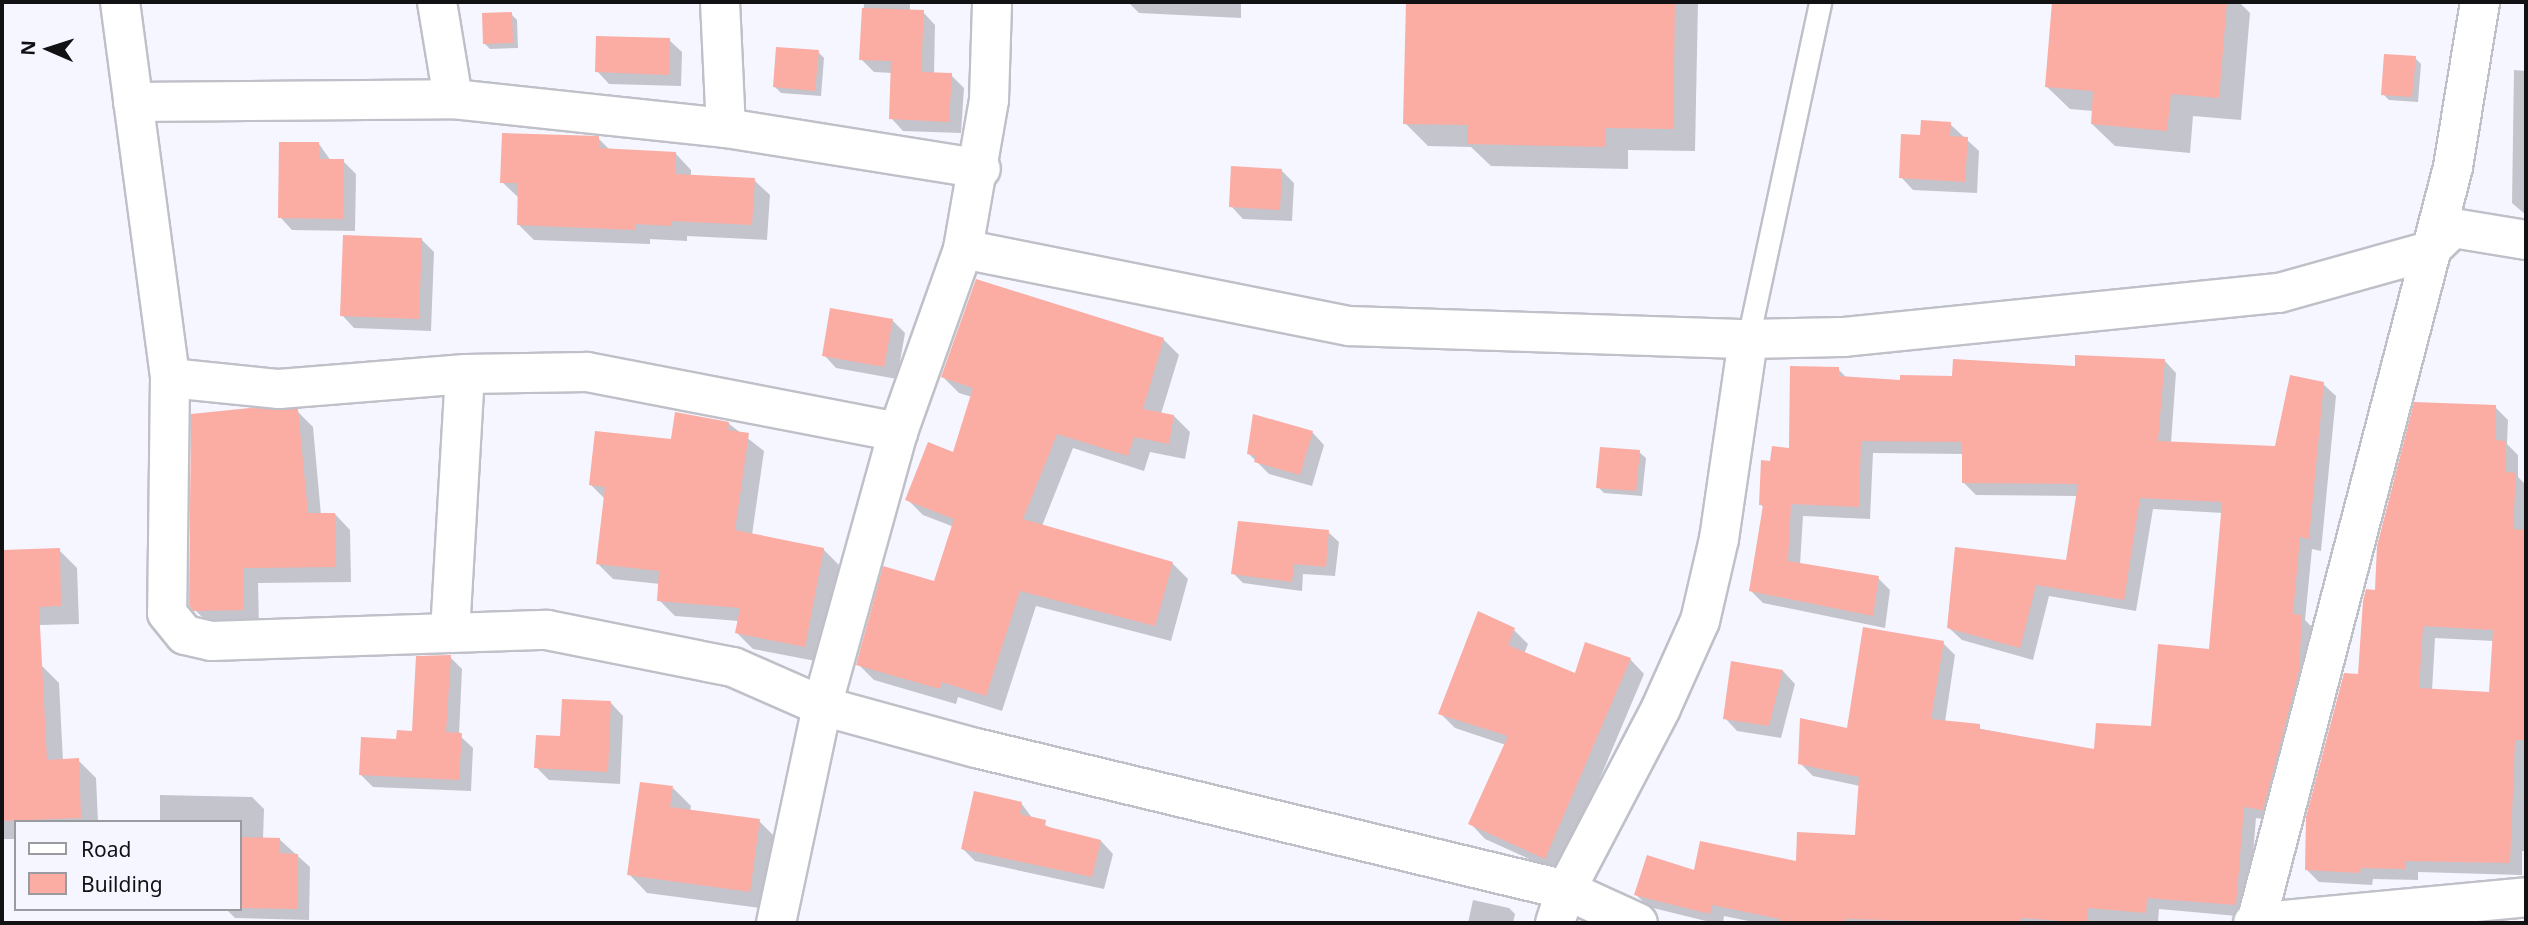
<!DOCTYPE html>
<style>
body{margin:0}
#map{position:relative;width:2528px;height:925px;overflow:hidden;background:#f5f6ff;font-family:"Noto Sans",sans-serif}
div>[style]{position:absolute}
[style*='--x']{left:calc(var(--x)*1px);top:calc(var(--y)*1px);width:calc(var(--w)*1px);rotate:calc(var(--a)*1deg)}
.shadow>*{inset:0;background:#0003}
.building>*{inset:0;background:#fbaca3}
.roads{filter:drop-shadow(2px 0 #bfc0c8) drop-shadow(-2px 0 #bfc0c8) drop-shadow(0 2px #bfc0c8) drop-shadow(0 -2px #bfc0c8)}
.lane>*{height:21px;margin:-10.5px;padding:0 10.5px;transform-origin:10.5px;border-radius:10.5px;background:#fff}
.street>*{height:38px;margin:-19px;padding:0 19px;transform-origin:19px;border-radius:19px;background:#fff}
span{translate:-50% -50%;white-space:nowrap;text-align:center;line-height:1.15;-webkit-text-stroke:5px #f5f6ff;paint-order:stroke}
.frame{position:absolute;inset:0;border:4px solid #121215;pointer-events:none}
.legend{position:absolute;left:14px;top:820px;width:228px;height:91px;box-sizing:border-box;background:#f5f6ff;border:2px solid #9a9ba1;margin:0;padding:9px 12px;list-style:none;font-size:21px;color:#121215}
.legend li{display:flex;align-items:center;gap:14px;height:35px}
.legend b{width:35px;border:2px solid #9a9ba1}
.north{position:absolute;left:14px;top:14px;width:70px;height:70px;-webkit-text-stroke:5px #f5f6ff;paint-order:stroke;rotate:273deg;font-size:19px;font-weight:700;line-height:28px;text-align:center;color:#121215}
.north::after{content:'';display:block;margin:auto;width:24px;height:32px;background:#121215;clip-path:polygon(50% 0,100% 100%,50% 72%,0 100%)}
</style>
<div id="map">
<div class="shadow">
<div style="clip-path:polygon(864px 2px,910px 2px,910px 12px,923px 12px,935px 25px,934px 74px,951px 75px,964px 88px,961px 133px,903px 131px,891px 118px,892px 73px,874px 72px,861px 59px)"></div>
<div style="clip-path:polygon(1128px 2px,1241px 2px,1241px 18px,1139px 13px)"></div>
<div style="clip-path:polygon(1408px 2px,1698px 2px,1695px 151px,1628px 150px,1628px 169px,1491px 166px,1471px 147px,1428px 146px,1405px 123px)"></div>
<div style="clip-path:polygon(2053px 2px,2239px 2px,2250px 13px,2241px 120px,2193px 116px,2190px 153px,2115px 146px,2092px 124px,2093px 111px,2070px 109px,2047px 87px)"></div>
<div style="clip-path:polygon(511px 14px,517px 20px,518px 48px,490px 49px,484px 43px)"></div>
<div style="clip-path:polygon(669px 40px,682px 52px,681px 86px,609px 84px,597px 71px)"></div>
<div style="clip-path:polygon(818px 52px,824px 58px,821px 96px,781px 93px,775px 87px)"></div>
<div style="clip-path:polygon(2415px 58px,2421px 64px,2418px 102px,2389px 100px,2383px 94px)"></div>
<div style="clip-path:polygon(2514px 70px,2526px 71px,2526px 215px,2512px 203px)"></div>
<div style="clip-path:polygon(1950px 124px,1979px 151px,1977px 193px,1913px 190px,1901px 177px,1922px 136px)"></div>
<div style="clip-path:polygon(598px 138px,611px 151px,676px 154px,691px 170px,691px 177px,754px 180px,770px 195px,767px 240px,687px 236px,687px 241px,650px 239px,650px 244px,534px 240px,519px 225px,519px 198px,502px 182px)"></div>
<div style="clip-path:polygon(319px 144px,331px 161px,343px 161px,356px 174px,355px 231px,292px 230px,280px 217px)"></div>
<div style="clip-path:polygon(1281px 170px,1294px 183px,1292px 221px,1243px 219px,1231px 206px)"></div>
<div style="clip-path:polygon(421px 239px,434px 252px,431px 331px,354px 328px,342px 315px)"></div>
<div style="clip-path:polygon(892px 320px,905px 333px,897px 379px,836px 368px,824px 355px)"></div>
<div style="clip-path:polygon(1163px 339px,1179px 355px,1161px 414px,1174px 416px,1190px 432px,1185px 459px,1150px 452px,1144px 471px,1073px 448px,1042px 526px,1172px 563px,1188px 579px,1171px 641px,1036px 606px,1002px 711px,958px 697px,956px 704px,874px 680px,858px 664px,935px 583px,954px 527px,923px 515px,907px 499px,954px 454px,972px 397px,959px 393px,943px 377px)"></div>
<div style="clip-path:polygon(2164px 360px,2176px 373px,2171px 443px,2276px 448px,2323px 384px,2336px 396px,2321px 551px,2312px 549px,2305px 620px,2314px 629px,2275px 821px,2256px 818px,2248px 917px,2159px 909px,2158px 923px,1758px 923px,1724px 916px,1723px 923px,1714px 923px,1649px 907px,1636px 895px,1695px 872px,1798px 864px,1856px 836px,1860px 786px,1813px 776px,1800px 763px,1848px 730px,1943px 643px,1955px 655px,1945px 722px,2096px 751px,2153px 728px,2211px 651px,2223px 513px,2153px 509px,2136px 611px,2049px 596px,2033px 660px,1962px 640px,1949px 628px,2067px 562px,2078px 496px,1976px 495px,1964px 483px,1963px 454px,1873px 453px,1870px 519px,1803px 516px,1800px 565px,1878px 578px,1890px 590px,1885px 628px,1763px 603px,1751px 591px,1764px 508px,1760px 504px,1771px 463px,1791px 450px,1838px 369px,1848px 379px,1902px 381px)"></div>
<div style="clip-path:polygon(evenodd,2495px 407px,2508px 420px,2507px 444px,2518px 455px,2518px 477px,2526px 485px,2526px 851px,2522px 851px,2522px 875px,2418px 872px,2418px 880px,2373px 879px,2372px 885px,2319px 882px,2306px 869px,2359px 676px,2376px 592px,2495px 407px,2435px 638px,2494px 641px,2491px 694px,2432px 691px,2435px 638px)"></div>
<div style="clip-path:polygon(297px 411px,313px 427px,321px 515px,335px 514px,350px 530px,351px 582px,258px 583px,259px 624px,211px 626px,195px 610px)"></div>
<div style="clip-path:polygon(728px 423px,764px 451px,752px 535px,823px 549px,839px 565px,821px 662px,753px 649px,737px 633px,739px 621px,675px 616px,659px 600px,660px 584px,613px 579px,597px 563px,605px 499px,590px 484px,673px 441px)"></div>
<div style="clip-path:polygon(1312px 432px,1324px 445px,1312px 486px,1269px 474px,1249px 454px)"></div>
<div style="clip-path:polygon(1639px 452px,1646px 458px,1642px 496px,1604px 493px,1598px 487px)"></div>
<div style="clip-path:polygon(1328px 532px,1339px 542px,1335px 576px,1303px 574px,1302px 591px,1243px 583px,1233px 573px)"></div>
<div style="clip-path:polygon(59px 550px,77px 568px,79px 624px,2px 626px,2px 552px)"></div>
<div style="clip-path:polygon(1514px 630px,1528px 644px,1524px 654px,1576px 675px,1630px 659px,1644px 674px,1560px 873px,1485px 839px,1471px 824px,1506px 745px,1455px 728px,1440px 713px)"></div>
<div style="clip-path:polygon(450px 657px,462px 669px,459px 735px,473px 748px,471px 791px,373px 787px,360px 774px,413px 732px)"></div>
<div style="clip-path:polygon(1733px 663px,1783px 671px,1795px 684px,1781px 738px,1737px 731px,1725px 718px)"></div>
<div style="clip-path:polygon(41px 665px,59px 683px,63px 761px,78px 760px,96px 778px,98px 822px,16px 822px,16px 839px,2px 839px,2px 667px)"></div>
<div style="clip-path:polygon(611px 703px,623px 716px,620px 784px,549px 780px,536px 767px,561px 738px)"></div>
<div style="clip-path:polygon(673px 788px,691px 806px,690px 811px,759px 821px,777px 839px,768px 909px,647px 893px,629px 874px)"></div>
<div style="clip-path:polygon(160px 795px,252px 797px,264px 809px,263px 839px,279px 839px,310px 867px,309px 920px,235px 918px,226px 909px,240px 909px,240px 822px,160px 822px)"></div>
<div style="clip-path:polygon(1021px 803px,1033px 819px,1053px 829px,1101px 841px,1113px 854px,1104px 889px,975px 861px,963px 849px)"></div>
<div style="clip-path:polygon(1473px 900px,1509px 908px,1515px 914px,1513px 923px,1468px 923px)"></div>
</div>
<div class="building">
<div style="clip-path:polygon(1406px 2px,1675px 2px,1673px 129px,1606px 128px,1606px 147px,1467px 144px,1467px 125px,1403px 124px)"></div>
<div style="clip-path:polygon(2052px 2px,2227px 2px,2219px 98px,2171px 94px,2167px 131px,2091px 124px,2093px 91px,2045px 87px)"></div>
<div style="clip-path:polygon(862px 8px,924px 10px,921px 72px,952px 73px,949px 122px,889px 119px,891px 61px,859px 60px)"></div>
<div style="clip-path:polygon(512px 12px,513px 43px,483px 44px,482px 13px)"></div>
<div style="clip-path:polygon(596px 36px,670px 38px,669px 75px,595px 72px)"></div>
<div style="clip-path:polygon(776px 47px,819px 50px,815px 91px,773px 87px)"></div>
<div style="clip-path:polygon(2384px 54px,2416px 56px,2412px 97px,2381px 95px)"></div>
<div style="clip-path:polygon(1921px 120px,1951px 122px,1950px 136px,1968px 137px,1965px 182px,1899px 178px,1901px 134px,1920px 135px)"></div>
<div style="clip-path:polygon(502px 133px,599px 136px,599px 148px,676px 152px,675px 174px,755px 178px,752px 225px,672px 221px,672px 226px,635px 224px,635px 230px,517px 225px,518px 183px,500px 183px)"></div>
<div style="clip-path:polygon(279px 142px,319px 142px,319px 159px,344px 159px,343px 219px,278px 218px)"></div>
<div style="clip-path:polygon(1231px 166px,1282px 169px,1280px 210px,1229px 207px)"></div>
<div style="clip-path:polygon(343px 235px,422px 238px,419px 319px,340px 316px)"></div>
<div style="clip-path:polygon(976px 279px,1164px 338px,1143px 409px,1174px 415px,1169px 444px,1134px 437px,1128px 456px,1057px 434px,1023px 519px,1173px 562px,1155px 626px,1020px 591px,986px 696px,942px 682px,940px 689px,856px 665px,883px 566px,934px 581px,954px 519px,905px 500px,928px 442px,953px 452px,973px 388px,941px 377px)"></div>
<div style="clip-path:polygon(830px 308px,893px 319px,884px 367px,822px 356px)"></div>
<div style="clip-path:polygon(2075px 355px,2165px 359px,2158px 441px,2275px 446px,2290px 375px,2324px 382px,2309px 539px,2300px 537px,2293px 614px,2302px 615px,2299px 671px,2263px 810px,2244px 807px,2236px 905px,2147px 898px,2146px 913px,2088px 908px,2087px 923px,2021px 918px,2020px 923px,1846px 919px,1846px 923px,1780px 923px,1780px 919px,1712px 905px,1710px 914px,1634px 895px,1647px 855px,1694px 870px,1700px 841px,1796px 861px,1797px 832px,1855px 835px,1859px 777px,1798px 764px,1800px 718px,1847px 728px,1863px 627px,1944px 641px,1931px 719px,1980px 724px,1980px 729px,2094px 749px,2096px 723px,2151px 726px,2158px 644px,2209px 649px,2222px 502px,2140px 498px,2124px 600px,2036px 585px,2020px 648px,1947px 628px,1955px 547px,2066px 560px,2078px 484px,1962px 483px,1962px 442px,1861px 441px,1859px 507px,1791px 504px,1788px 561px,1879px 576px,1873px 616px,1749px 591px,1763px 505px,1759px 505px,1761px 460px,1770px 461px,1772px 446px,1789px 448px,1790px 366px,1839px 367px,1839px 376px,1900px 380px,1900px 375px,1952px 376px,1953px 359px,2075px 366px)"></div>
<div style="clip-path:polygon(evenodd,2414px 402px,2496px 405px,2495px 440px,2506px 441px,2506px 472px,2516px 473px,2513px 529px,2526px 530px,2526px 740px,2515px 740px,2510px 863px,2406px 861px,2406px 869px,2361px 868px,2360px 873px,2305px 870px,2306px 817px,2344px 673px,2358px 674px,2363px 601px,2366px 589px,2375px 590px,2377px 546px,2414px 402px,2423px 626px,2493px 630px,2489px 692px,2419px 688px,2423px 626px)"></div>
<div style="clip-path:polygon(250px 408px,298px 409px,308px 513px,335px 513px,336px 567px,243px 568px,244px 610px,193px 611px,189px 605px,191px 414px)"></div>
<div style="clip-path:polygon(675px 412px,729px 422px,728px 430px,749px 433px,735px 530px,824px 548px,805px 647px,735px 633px,740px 608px,657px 601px,659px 571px,596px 564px,605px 487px,589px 485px,595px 431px,671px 439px)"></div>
<div style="clip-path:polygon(1253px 414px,1313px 431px,1300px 475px,1254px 462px,1256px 456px,1247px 454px)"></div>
<div style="clip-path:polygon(1600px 447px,1640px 450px,1636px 491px,1596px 488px)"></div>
<div style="clip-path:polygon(1238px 521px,1329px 530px,1326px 567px,1294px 564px,1292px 582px,1231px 574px)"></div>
<div style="clip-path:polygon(60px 548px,61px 606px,39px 607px,47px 760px,79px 758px,81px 818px,2px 821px,2px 550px)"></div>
<div style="clip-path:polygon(1478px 611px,1515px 628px,1508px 645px,1575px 673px,1585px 642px,1631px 658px,1545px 859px,1468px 824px,1508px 736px,1438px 714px)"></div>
<div style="clip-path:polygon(451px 655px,446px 732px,462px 733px,459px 780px,359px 775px,361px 737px,396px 739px,397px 730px,412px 731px,416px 656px)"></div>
<div style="clip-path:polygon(1731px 661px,1783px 670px,1769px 726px,1723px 719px)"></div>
<div style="clip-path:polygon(562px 699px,611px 701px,608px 772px,534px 768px,536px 735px,560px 736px)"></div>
<div style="clip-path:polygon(640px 782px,673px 786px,670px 807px,760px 819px,750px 892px,627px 875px)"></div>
<div style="clip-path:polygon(974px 791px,1022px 802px,1020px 814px,1046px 820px,1045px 826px,1101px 840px,1092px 877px,961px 849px)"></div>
<div style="clip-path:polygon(240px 837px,280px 838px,280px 853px,298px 854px,298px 909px,240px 908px)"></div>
</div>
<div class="roads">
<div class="lane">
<div style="--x:1748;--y:339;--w:345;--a:-77.9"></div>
</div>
<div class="street">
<div style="--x:120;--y:2;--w:379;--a:82.4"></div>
<div style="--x:170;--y:378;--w:235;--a:90.7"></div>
<div style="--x:167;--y:613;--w:28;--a:51"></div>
<div style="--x:185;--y:635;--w:27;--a:13"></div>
<div style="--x:211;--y:641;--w:336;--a:-1.9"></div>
<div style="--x:547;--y:630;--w:190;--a:11.3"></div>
<div style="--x:733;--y:667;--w:97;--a:23.7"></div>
<div style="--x:822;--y:706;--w:160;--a:15.3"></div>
<div style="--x:976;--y:748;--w:607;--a:13.53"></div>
<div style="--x:1566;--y:890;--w:79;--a:24.6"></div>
<div style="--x:437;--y:2;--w:98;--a:80.6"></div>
<div style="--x:720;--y:2;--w:126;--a:87.3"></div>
<div style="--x:133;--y:102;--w:320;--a:-0.5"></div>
<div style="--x:453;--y:99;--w:275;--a:6.1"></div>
<div style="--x:726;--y:128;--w:258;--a:9.1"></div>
<div style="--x:963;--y:249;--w:394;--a:11.3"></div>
<div style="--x:1349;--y:326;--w:399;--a:1.9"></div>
<div style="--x:1748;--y:339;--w:96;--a:-1.2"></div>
<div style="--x:1844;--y:337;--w:437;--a:-5.8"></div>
<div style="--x:2279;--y:293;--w:156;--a:-15.6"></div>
<div style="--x:2429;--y:251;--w:33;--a:-44"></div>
<div style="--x:2453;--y:228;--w:74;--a:9.3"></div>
<div style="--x:170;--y:378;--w:110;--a:5.8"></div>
<div style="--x:279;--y:389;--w:187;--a:-4.6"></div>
<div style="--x:465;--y:374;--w:122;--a:-0.9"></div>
<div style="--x:587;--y:372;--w:317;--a:10.9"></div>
<div style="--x:450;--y:633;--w:259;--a:-86.7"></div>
<div style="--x:776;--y:923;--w:222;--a:-78"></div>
<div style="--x:822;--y:706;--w:284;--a:-74.5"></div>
<div style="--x:898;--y:432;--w:194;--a:-70.4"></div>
<div style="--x:963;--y:249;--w:151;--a:-80.1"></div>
<div style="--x:989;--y:100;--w:98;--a:-88.2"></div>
<div style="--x:1555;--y:923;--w:35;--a:-72"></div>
<div style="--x:1566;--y:890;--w:205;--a:-62.4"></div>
<div style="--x:1661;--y:708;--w:95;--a:-65.9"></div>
<div style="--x:1700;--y:621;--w:84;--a:-77"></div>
<div style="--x:1719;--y:539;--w:202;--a:-81.7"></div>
<div style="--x:2253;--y:923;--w:274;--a:-5.4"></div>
<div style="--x:2256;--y:923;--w:781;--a:-75.39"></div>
<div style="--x:2453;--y:167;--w:167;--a:-80.7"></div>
</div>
</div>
<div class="frame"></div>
<ul class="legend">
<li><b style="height:9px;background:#fff"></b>Road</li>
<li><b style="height:19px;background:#fbaca3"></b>Building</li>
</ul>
<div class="north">N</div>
</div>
